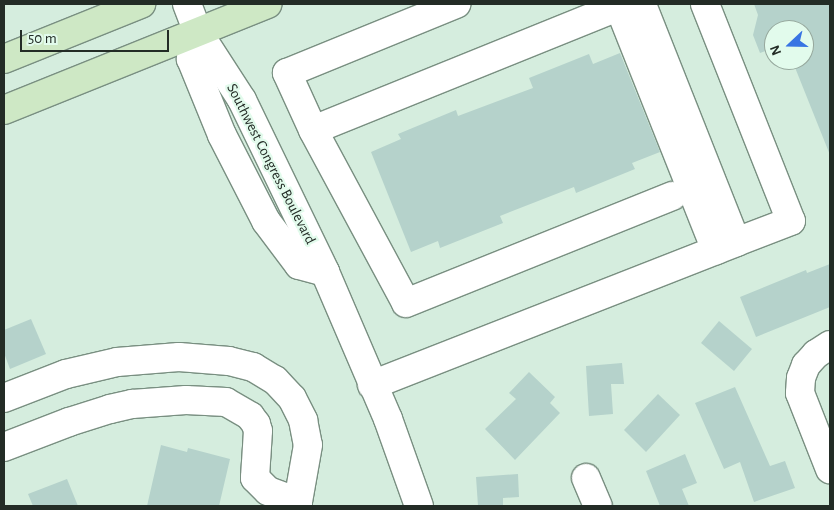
<!DOCTYPE html>
<style>
body{margin:0}
#map{position:relative;width:834px;height:510px;overflow:hidden;background:#d5edde;font-family:"Alegreya Sans",sans-serif}
div>[style]{position:absolute}
[style*='--x']{left:calc(var(--x)*1px);top:calc(var(--y)*1px);width:calc(var(--w)*1px);rotate:calc(var(--a)*1deg)}
.building>*{inset:0;background:#b5d2cb}
.roads{filter:drop-shadow(1px 0 #798f81) drop-shadow(-1px 0 #798f81) drop-shadow(0 1px #798f81) drop-shadow(0 -1px #798f81)}
.minor>*{height:28px;margin:-14px;padding:0 14px;transform-origin:14px;border-radius:14px;background:#fff}
.major>*{height:28px;margin:-14px;padding:0 14px;transform-origin:14px;border-radius:14px;background:#cee8c5}
span{translate:-50% -50%;white-space:nowrap;text-align:center;line-height:1.15;-webkit-text-stroke:4.5px #e2fbec;paint-order:stroke}
.street-label{font-size:15px;color:#232c26}
.frame{position:absolute;inset:0;border:5px solid #232c26;pointer-events:none}
.north{position:absolute;left:764px;top:20px;width:50px;height:50px;box-sizing:border-box;background:#e2fbec;border:1px solid #96a89d;border-radius:50%;rotate:249deg;font-size:14px;font-weight:700;line-height:20px;text-align:center;color:#232c26}
.north::after{content:'';display:block;margin:auto;width:18px;height:22px;background:#3874e3;clip-path:polygon(50% 0,100% 100%,50% 72%,0 100%)}
.scale{position:absolute;left:20px;top:30px;width:149px;height:22px;box-sizing:border-box;border:2px solid #232c26;border-top:0;padding-left:6px;font-size:15px;line-height:18px;white-space:nowrap;color:#232c26;-webkit-text-stroke:4px #e2fbec;paint-order:stroke}
</style>
<div id="map">
<div class="building">
<div style="clip-path:polygon(754px 4px,830px 4px,830px 155px,792px 60px,804px 60px,804px 30px,774px 30px,774px 48px,760px 53px,753px 35px,758px 15px)"></div>
<div style="clip-path:polygon(620px 53px,660px 152px,632px 163px,635px 169px,576px 193px,574px 187px,500px 216px,503px 223px,440px 248px,438px 241px,411px 252px,371px 152px,401px 139px,398px 134px,456px 110px,458px 116px,533px 88px,529px 78px,589px 54px,593px 64px)"></div>
<div style="clip-path:polygon(830px 264px,830px 307px,756px 337px,740px 297px,806px 270px,807px 273px)"></div>
<div style="clip-path:polygon(31px 319px,46px 354px,10px 369px,4px 353px,4px 330px)"></div>
<div style="clip-path:polygon(719px 321px,752px 349px,734px 371px,701px 343px)"></div>
<div style="clip-path:polygon(622px 363px,624px 384px,611px 384px,613px 414px,589px 416px,586px 366px)"></div>
<div style="clip-path:polygon(529px 372px,555px 397px,550px 403px,560px 413px,515px 460px,485px 429px,516px 399px,509px 393px)"></div>
<div style="clip-path:polygon(735px 387px,770px 466px,785px 461px,795px 488px,754px 502px,740px 462px,724px 469px,695px 403px)"></div>
<div style="clip-path:polygon(658px 394px,680px 415px,646px 452px,624px 430px)"></div>
<div style="clip-path:polygon(161px 445px,187px 452px,188px 448px,230px 459px,219px 506px,147px 506px)"></div>
<div style="clip-path:polygon(685px 454px,697px 483px,682px 489px,689px 506px,660px 506px,646px 471px)"></div>
<div style="clip-path:polygon(518px 474px,519px 497px,503px 498px,503px 506px,478px 506px,476px 477px)"></div>
<div style="clip-path:polygon(67px 479px,78px 506px,33px 506px,28px 494px)"></div>
</div>
<div class="roads">
<div class="minor">
<div style="--x:187;--y:4;--w:30;--a:69"></div>
<div style="--x:198;--y:32;--w:81;--a:57.1"></div>
<div style="--x:242;--y:100;--w:191;--a:64.2"></div>
<div style="--x:325;--y:272;--w:160;--a:66.8"></div>
<div style="--x:388;--y:419;--w:92;--a:70.4"></div>
<div style="--x:618;--y:4;--w:265;--a:68.3"></div>
<div style="--x:625;--y:4;--w:336;--a:158"></div>
<div style="--x:313;--y:130;--w:196;--a:61.7"></div>
<div style="--x:406;--y:303;--w:287;--a:-21.9"></div>
<div style="--x:705;--y:4;--w:233;--a:68.4"></div>
<div style="--x:791;--y:221;--w:59;--a:159.1"></div>
<div style="--x:198;--y:32;--w:28;--a:105"></div>
<div style="--x:191;--y:59;--w:82;--a:67.8"></div>
<div style="--x:222;--y:135;--w:97;--a:62.9"></div>
<div style="--x:266;--y:221;--w:55;--a:53.1"></div>
<div style="--x:299;--y:265;--w:27;--a:15"></div>
<div style="--x:313;--y:130;--w:63;--a:-114.5"></div>
<div style="--x:287;--y:73;--w:183;--a:-22.2"></div>
<div style="--x:830;--y:345;--w:17;--a:147"></div>
<div style="--x:816;--y:354;--w:15;--a:132"></div>
<div style="--x:806;--y:365;--w:14;--a:111"></div>
<div style="--x:801;--y:378;--w:15;--a:94"></div>
<div style="--x:800;--y:393;--w:82;--a:68.5"></div>
<div style="--x:372;--y:385;--w:391;--a:-21.4"></div>
<div style="--x:736;--y:242;--w:256;--a:-111.6"></div>
<div style="--x:4;--y:398;--w:66;--a:-21.2"></div>
<div style="--x:66;--y:374;--w:52;--a:-13.2"></div>
<div style="--x:117;--y:362;--w:62;--a:-4.6"></div>
<div style="--x:179;--y:357;--w:50;--a:4.6"></div>
<div style="--x:229;--y:361;--w:25;--a:14"></div>
<div style="--x:253;--y:367;--w:26;--a:31"></div>
<div style="--x:275;--y:380;--w:25;--a:47"></div>
<div style="--x:292;--y:398;--w:25;--a:63"></div>
<div style="--x:303;--y:420;--w:25;--a:79"></div>
<div style="--x:308;--y:445;--w:58;--a:100"></div>
<div style="--x:4;--y:447;--w:70;--a:-21"></div>
<div style="--x:69;--y:422;--w:43;--a:-17.6"></div>
<div style="--x:110;--y:409;--w:23;--a:-13"></div>
<div style="--x:132;--y:404;--w:54;--a:-4.2"></div>
<div style="--x:186;--y:400;--w:40;--a:2.9"></div>
<div style="--x:226;--y:402;--w:28;--a:30"></div>
<div style="--x:250;--y:416;--w:10;--a:53"></div>
<div style="--x:256;--y:424;--w:7;--a:74"></div>
<div style="--x:258;--y:431;--w:47;--a:93.7"></div>
<div style="--x:255;--y:478;--w:18;--a:45"></div>
<div style="--x:268;--y:491;--w:32;--a:20"></div>
<div style="--x:298;--y:502;--w:4;--a:104"></div>
<div style="--x:586;--y:478;--w:30;--a:67"></div>
</div>
<div class="major">
<div style="--x:4;--y:59;--w:148;--a:-21.9"></div>
<div style="--x:4;--y:110;--w:284;--a:-21.9"></div>
</div>
</div>
<div class="street-label">
<span style="left:271px;top:164px;rotate:63deg">Southwest Congress Boulevard</span>
</div>
<div class="frame"></div>
<div class="north">N</div>
<div class="scale">50 m</div>
</div>
